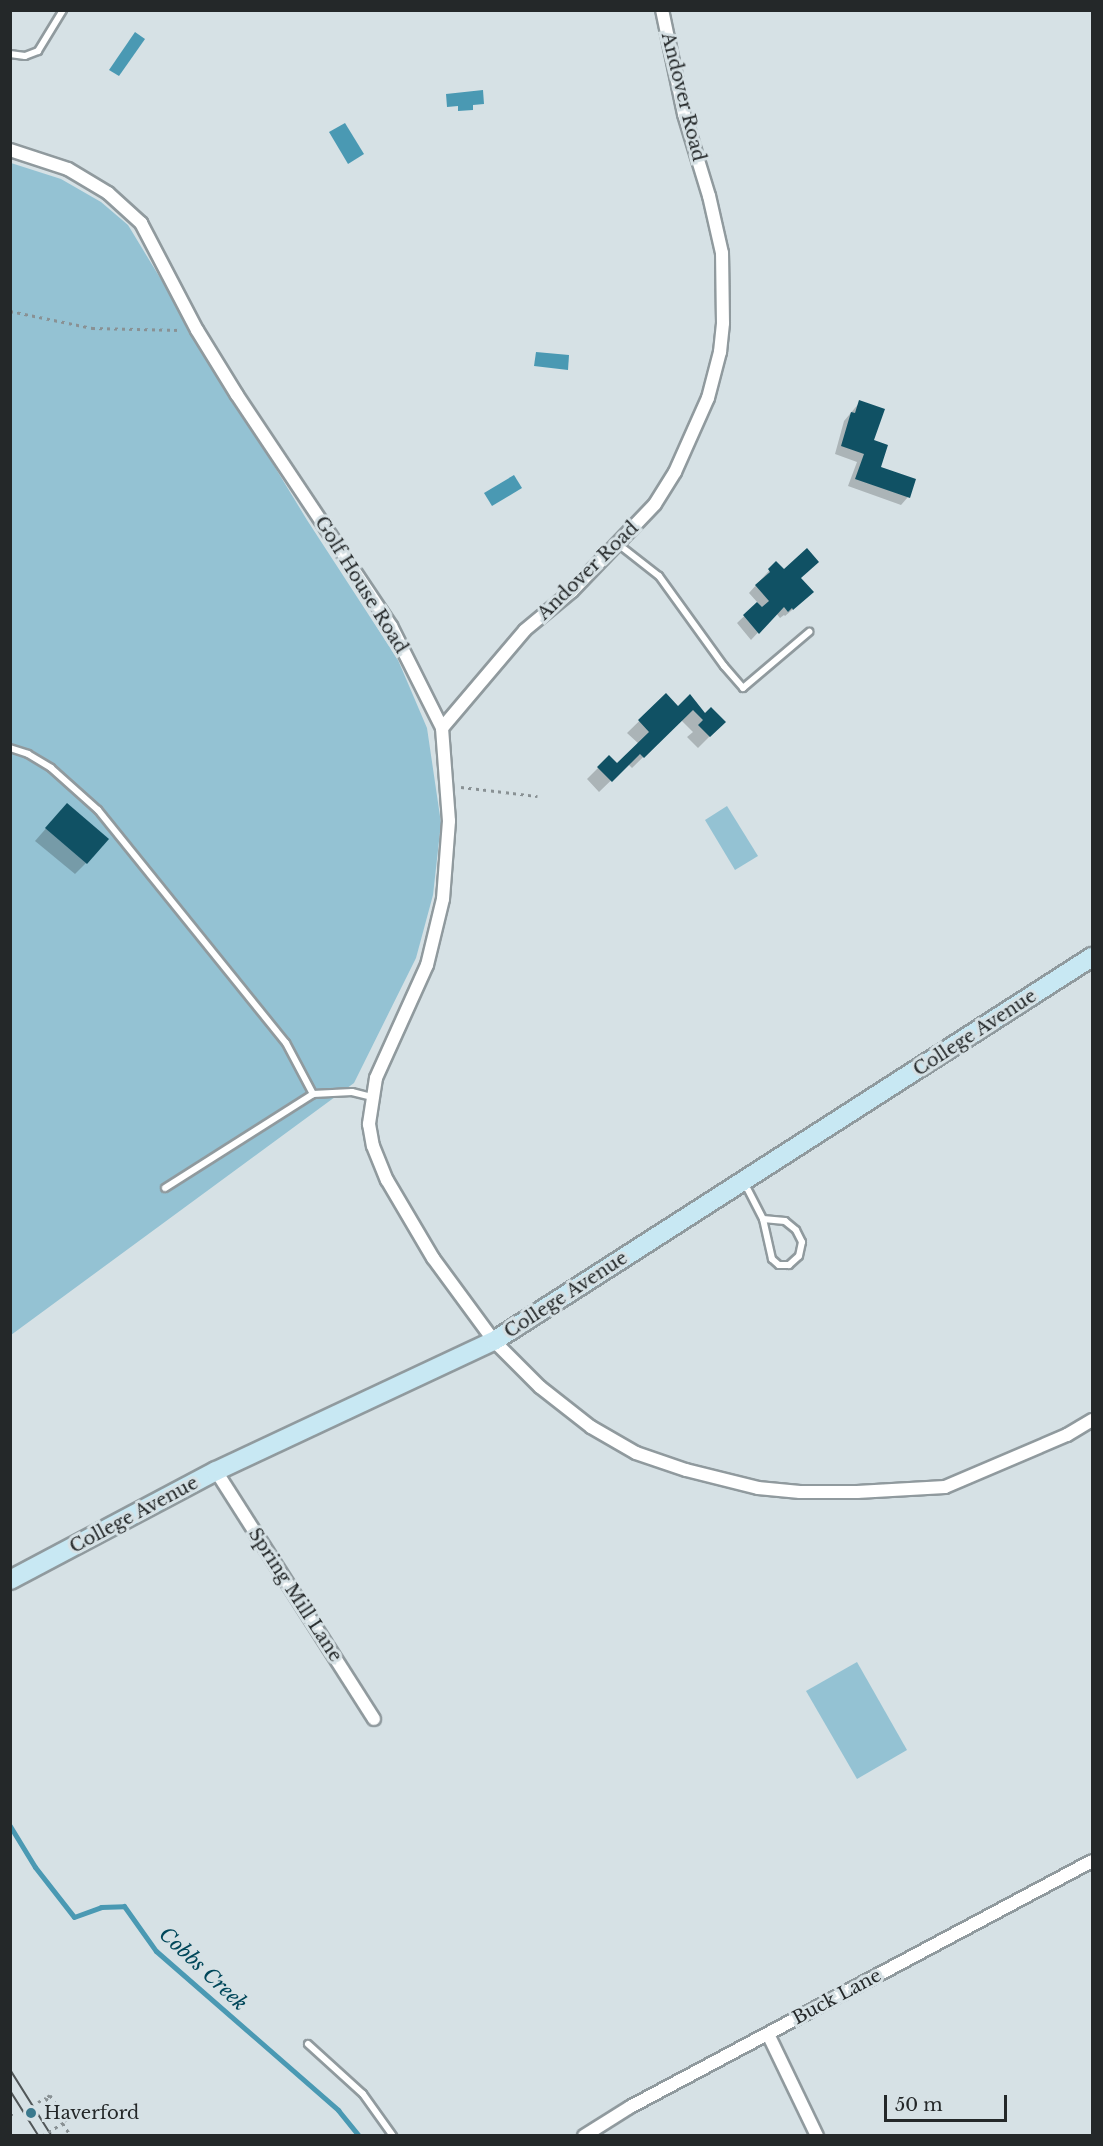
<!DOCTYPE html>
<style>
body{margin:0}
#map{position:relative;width:1103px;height:2146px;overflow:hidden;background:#d6e1e5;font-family:"Libre Baskerville",serif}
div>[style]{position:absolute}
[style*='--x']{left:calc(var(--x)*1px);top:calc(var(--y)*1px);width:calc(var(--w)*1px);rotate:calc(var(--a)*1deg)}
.green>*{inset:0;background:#94c2d3}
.water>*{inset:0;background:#4a99b3}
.shadow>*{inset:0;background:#0003}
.stream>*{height:5px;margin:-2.5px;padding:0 2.5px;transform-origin:2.5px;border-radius:2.5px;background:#4a99b3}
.building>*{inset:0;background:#105164}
.path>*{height:3px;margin-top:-1.5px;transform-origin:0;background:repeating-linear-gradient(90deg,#899194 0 3px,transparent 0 7.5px)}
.roads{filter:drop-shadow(2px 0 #909a9e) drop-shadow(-2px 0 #909a9e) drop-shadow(0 2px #909a9e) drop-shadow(0 -2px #909a9e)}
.service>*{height:6px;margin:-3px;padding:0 3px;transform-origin:3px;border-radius:3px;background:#fff}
.minor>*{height:12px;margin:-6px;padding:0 6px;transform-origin:6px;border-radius:6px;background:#fff}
.secondary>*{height:18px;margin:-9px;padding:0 9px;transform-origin:9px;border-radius:9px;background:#c8e8f3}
.tram>*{height:1.5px;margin:-0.75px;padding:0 0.75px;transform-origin:0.75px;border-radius:0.75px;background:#515759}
.path-bridge>*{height:3px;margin-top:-1.5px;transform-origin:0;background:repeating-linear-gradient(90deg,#899194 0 3px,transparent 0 7.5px)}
.dots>*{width:16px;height:16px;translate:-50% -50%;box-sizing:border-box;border:3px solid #d6e1e5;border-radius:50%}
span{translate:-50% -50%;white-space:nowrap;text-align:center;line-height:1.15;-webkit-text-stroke:6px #d6e1e5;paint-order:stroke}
.street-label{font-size:18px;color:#242829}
.poi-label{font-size:18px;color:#242829}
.left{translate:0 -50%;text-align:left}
.water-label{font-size:20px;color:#00475a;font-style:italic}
.frame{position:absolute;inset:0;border:12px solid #242829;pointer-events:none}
.scale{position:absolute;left:884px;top:2095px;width:123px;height:27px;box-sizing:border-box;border:3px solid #242829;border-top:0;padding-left:8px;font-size:18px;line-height:21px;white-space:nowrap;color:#242829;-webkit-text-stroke:4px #d6e1e5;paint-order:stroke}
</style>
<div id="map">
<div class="green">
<div style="clip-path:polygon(11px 163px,61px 179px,101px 202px,128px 225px,307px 520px,398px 660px,427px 728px,441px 823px,433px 895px,416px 958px,354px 1083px,11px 1335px)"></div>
<div style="clip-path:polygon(727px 806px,758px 856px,735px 870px,705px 820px)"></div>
<div style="clip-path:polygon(857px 1662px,907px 1750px,857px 1779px,806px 1691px)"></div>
</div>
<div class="water">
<div style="clip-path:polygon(135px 32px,145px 39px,119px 76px,109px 70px)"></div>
<div style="clip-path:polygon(483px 90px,484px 104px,473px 105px,473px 110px,458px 111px,458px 106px,447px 107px,446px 94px)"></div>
<div style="clip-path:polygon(345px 123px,364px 154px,348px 164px,329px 132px)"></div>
<div style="clip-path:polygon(536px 352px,569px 355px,568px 370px,534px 366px)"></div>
<div style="clip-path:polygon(514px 475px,522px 488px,492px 506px,484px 493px)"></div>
</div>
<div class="shadow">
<div style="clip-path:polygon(860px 402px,879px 467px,908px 497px,901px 505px,848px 486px,857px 462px,835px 454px,844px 421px)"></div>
<div style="clip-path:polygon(776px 563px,784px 571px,800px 578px,805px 599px,785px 616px,784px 615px,780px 618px,776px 613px,751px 640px,737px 623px,758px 603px,749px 593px)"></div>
<div style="clip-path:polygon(666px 695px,678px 708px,690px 696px,705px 715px,724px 722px,698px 748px,687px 737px,693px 732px,681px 720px,632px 768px,628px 764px,599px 792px,587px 779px,609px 757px,617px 765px,639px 744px,627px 733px)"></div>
<div style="clip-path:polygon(56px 817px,86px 863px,75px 874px,35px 841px)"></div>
</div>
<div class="stream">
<div style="--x:10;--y:1826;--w:48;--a:58.6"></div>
<div style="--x:35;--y:1867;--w:63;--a:52"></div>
<div style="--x:74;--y:1917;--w:29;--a:-20"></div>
<div style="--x:101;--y:1907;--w:23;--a:-2"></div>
<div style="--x:124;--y:1906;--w:55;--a:54.6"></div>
<div style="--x:156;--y:1951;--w:242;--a:41.1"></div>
<div style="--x:338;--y:2110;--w:33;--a:51"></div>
</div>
<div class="building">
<div style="clip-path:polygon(859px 400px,885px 409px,874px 440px,888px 445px,881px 467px,916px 479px,910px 498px,855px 479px,864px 454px,841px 446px,851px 412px,855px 413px)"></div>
<div style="clip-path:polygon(807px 548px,819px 562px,801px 578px,814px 592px,793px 610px,792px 608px,788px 612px,784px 607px,759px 634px,743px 615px,757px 602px,762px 607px,769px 601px,755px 585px,770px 572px,768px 569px,776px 561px,784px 569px)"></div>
<div style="clip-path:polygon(666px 693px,678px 706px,690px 694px,705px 713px,711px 707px,726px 722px,710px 737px,698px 725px,703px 720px,693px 710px,644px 758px,640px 754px,612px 782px,597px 767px,609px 755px,617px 763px,649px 732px,638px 720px)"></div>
<div style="clip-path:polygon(67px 803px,109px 839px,87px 864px,45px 828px)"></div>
</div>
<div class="path">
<div style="--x:10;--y:311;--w:84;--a:11.7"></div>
<div style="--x:92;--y:328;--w:89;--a:1.3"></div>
<div style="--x:461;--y:787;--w:77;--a:6.8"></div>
<div style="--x:50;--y:2095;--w:5;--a:143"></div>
<div style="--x:46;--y:2098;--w:45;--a:56.7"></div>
<div style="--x:50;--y:2095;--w:31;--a:58"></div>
<div style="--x:38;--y:2102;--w:9;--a:-27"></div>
<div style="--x:10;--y:2115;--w:4;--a:-27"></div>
<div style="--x:10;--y:2134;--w:2;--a:63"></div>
</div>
<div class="roads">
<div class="service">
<div style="--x:10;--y:54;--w:15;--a:8"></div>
<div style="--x:25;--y:56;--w:14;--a:-21"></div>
<div style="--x:38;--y:51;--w:48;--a:-58.6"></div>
<div style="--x:618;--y:544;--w:52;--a:38"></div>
<div style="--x:659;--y:576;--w:111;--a:54.2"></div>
<div style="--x:724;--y:666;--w:29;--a:49"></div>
<div style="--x:743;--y:688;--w:87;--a:-40.3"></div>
<div style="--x:10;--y:748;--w:19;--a:18"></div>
<div style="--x:28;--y:754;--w:27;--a:31"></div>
<div style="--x:51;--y:768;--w:63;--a:41.8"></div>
<div style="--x:98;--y:810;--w:299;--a:51.1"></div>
<div style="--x:286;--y:1043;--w:58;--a:62.1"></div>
<div style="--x:313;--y:1094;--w:39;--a:-3"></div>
<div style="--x:352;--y:1092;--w:21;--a:14"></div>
<div style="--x:744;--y:1182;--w:42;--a:62.8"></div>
<div style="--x:763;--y:1219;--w:41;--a:77.3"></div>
<div style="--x:772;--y:1259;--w:9;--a:41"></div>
<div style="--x:779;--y:1265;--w:10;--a:0"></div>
<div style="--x:789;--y:1265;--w:13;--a:-42"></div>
<div style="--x:799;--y:1256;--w:14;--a:-78"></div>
<div style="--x:802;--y:1242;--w:13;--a:-117"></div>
<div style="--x:796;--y:1230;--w:14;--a:-141"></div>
<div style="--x:785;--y:1221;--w:22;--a:-175"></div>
<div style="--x:165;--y:1188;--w:175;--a:-32.4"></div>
<div style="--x:308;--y:2044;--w:74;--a:42.3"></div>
<div style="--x:363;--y:2094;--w:52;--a:54.5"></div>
</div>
<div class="minor">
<div style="--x:10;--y:150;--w:61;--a:18.1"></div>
<div style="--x:68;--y:169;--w:47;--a:31"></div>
<div style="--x:108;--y:193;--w:45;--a:42.3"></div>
<div style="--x:141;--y:223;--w:121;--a:62.4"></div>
<div style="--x:197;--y:330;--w:76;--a:58.4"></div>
<div style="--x:237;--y:395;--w:278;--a:56.3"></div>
<div style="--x:391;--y:626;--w:114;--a:63.4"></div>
<div style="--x:442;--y:728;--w:93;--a:85.7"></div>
<div style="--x:449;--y:821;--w:78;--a:94.4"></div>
<div style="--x:443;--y:899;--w:68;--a:103.6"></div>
<div style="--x:427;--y:965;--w:124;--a:114.3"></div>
<div style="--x:376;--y:1078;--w:47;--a:98.7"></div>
<div style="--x:369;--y:1124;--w:22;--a:80"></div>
<div style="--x:373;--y:1146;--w:37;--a:68"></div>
<div style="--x:387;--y:1180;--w:91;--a:59.5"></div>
<div style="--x:433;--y:1258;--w:103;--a:53.7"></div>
<div style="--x:494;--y:1341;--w:65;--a:45"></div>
<div style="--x:540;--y:1387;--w:65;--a:38.1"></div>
<div style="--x:591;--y:1427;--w:52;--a:30"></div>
<div style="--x:636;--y:1453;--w:53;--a:18.8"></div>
<div style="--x:686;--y:1470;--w:74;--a:14"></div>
<div style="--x:758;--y:1488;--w:42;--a:5.4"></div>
<div style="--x:800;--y:1492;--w:57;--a:0"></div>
<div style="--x:857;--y:1492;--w:88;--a:-3.3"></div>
<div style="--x:945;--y:1487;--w:133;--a:-23.1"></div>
<div style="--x:1067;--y:1435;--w:29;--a:-31"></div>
<div style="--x:442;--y:728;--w:128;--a:-49.7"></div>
<div style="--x:525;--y:630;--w:61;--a:-39.7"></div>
<div style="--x:572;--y:591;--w:120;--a:-46.3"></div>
<div style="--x:655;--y:504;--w:38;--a:-58"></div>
<div style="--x:675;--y:472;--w:81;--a:-66"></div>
<div style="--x:708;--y:398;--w:48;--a:-75.4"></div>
<div style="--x:720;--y:352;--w:29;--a:-84"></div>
<div style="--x:723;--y:323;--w:70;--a:-90.8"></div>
<div style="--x:722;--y:253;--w:58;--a:-102.8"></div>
<div style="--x:709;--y:196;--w:86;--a:-107"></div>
<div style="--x:684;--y:114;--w:106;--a:-101.9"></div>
<div style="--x:216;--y:1471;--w:294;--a:57.5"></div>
<div style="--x:768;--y:2034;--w:113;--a:64.3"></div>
<div style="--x:584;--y:2136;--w:54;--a:-32.2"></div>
<div style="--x:630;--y:2107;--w:523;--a:-28.03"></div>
</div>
<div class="secondary">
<div style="--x:10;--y:1580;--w:233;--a:-27.9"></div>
<div style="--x:216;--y:1471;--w:307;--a:-25.1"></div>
<div style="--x:494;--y:1341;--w:711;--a:-32.71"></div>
</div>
</div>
<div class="tram">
<div style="--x:10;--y:2069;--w:79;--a:57.9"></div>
<div style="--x:10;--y:2090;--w:54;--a:57.8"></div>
</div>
<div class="path-bridge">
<div style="--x:42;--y:2136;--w:28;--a:-32"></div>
</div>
<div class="dots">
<div style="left:31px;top:2113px;background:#3a798d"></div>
</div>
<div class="street-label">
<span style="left:683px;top:97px;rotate:76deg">Andover Road</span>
<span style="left:588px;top:571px;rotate:-44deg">Andover Road</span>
<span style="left:361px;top:585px;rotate:58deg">Golf House Road</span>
<span style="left:975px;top:1033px;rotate:-33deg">College Avenue</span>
<span style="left:566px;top:1295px;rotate:-33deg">College Avenue</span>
<span style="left:134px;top:1515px;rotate:-28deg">College Avenue</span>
<span style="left:295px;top:1595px;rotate:57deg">Spring Mill Lane</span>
<span style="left:837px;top:1997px;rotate:-28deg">Buck Lane</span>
</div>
<div class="poi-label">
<span class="left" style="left:44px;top:2113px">Haverford</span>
</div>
<div class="water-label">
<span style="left:203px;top:1969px;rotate:43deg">Cobbs Creek</span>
</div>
<div class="frame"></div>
<div class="scale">50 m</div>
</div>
